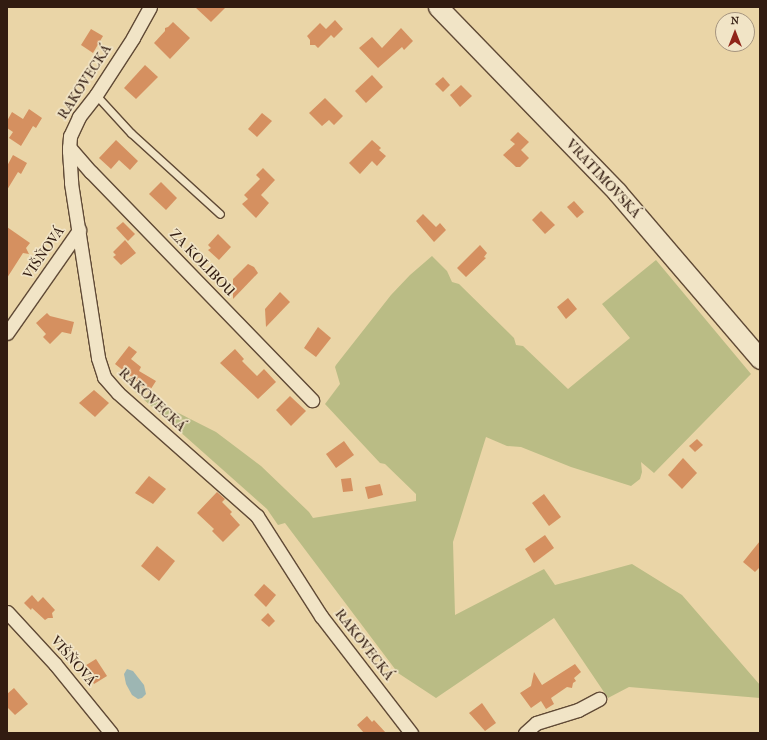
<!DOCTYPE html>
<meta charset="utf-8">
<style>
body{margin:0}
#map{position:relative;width:767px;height:740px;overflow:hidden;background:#ead5a7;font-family:"IM FELL French Canon",serif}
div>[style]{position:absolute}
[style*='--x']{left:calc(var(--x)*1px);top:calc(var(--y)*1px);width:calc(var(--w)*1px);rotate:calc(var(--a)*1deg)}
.green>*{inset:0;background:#babc85}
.water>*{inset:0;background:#9db6b3}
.building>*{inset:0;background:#d59060}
.roads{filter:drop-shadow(1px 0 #604a36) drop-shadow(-1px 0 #604a36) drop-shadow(0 1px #604a36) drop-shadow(0 -1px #604a36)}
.service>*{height:7px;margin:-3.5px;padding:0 3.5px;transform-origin:3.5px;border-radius:3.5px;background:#f1e4c6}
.minor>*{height:13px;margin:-6.5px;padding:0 6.5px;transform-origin:6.5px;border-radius:6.5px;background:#f1e4c6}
.secondary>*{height:19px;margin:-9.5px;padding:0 9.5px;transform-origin:9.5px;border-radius:9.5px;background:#f1e4c6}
span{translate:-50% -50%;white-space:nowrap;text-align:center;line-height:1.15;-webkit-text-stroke:3.5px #f1e4c6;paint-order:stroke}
.street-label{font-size:14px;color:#321c11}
.frame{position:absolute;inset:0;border:8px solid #321c11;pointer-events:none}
.north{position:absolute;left:715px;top:12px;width:40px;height:40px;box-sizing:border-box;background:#f1e4c6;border:1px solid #a5947e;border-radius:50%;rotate:0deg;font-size:11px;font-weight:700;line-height:16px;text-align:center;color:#321c11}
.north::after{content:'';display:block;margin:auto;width:14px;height:18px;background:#8f2418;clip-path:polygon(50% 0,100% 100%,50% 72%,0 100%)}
</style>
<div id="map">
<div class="green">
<div style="clip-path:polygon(432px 256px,447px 271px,452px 282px,459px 284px,514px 338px,516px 345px,523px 346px,568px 389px,630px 338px,602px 304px,656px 260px,751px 374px,654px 473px,641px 462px,642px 472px,640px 479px,631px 486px,571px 467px,521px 447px,507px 446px,486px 437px,453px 542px,455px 615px,544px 569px,555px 585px,632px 564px,682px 595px,760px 685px,760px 698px,629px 687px,608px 698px,554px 618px,436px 698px,398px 673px,285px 523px,278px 525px,267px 509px,133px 390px,216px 432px,261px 466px,309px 512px,313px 518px,416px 501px,416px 494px,385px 464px,380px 463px,325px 404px,340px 384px,335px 367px,336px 365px,391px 295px,410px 275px)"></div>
</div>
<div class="water">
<div style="clip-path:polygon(127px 669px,133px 671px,144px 685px,146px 694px,142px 698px,138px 699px,132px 695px,126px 684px,124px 674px)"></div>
</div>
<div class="building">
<div style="clip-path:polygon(195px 7px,226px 7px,211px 22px)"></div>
<div style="clip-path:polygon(335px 20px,343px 29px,334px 38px,331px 35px,318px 48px,315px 45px,310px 45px,310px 40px,307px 36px,320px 23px,326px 29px)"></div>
<div style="clip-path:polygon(173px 22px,190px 38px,170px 59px,154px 43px,165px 31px,165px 28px,168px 27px)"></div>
<div style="clip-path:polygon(401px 28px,413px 41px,404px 50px,402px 47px,378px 68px,359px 48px,372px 37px,382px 48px)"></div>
<div style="clip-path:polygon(91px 29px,103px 36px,93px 53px,81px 45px)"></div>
<div style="clip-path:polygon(145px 65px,158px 77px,136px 99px,124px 88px)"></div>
<div style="clip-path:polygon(372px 75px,383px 87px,366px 103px,355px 91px)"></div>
<div style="clip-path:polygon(443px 77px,450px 85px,443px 92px,435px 84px)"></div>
<div style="clip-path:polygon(461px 85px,472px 96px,460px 107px,450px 95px)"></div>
<div style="clip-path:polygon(325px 98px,343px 116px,334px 125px,329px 120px,322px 126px,309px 113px)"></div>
<div style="clip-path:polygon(29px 109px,42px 118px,36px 128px,33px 126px,21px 146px,9px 138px,13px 132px,7px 128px,7px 121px,12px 112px,23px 119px)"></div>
<div style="clip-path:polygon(262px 113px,272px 121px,257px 137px,248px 129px)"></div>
<div style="clip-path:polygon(518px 132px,529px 142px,521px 150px,529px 158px,520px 167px,516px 167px,503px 155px,515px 144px,510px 140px)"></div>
<div style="clip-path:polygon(116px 140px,138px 161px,130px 170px,119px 160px,111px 169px,99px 158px)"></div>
<div style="clip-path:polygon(372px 140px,381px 148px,379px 150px,386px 156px,377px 166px,372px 161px,360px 174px,349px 163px)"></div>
<div style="clip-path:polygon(13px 155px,27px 163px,21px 174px,18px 172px,7px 190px,7px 166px)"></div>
<div style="clip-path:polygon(263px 168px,275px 180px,261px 195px,269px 203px,256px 218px,242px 204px,248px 199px,244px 195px,260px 179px,256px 175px)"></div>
<div style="clip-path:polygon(161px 182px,177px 198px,166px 210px,149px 194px)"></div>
<div style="clip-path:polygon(574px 201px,584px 212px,577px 218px,567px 207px)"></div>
<div style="clip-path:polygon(541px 211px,555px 225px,545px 234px,532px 220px)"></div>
<div style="clip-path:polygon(423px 214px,436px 227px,440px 223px,446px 230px,434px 242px,416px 221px)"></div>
<div style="clip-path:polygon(123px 222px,135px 234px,128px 241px,116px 228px)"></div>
<div style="clip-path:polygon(7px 227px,30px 243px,26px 248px,29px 254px,23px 253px,7px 278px)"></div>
<div style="clip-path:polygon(218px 234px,231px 247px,219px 260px,208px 250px,211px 248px,208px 245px)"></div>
<div style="clip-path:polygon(125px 240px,136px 253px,121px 265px,113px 257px,116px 255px,113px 252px)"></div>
<div style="clip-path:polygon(480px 245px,487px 253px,484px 257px,486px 258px,466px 277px,457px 268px)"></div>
<div style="clip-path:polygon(248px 264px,254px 267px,258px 273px,233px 299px,233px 279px)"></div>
<div style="clip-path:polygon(280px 292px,290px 302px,266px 327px,265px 309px)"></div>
<div style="clip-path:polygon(568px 298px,577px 309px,566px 319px,557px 307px)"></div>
<div style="clip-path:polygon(47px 313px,50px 316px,74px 322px,71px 334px,62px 332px,50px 344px,43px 337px,46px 334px,36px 323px)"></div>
<div style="clip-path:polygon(318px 327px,331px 338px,316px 357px,304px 348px)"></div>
<div style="clip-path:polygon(129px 346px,137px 352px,131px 359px,141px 367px,139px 371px,156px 381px,149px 392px,138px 385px,139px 383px,115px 364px)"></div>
<div style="clip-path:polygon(235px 349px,244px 359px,242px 361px,257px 376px,264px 369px,276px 382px,258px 399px,220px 363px)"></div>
<div style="clip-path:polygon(94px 390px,109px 403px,95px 417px,79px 403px)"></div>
<div style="clip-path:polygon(290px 396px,306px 411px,291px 426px,276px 410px)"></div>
<div style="clip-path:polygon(697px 439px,703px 445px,695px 452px,689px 446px)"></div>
<div style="clip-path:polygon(344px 441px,354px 455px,336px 468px,326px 454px)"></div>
<div style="clip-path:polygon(683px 458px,697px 473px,682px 489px,668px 475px)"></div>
<div style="clip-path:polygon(149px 476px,166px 489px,153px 504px,135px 493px)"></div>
<div style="clip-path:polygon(351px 478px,353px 491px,343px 492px,341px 479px)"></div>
<div style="clip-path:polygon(380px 484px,383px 495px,368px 499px,365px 487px)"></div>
<div style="clip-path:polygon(217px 492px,225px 499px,222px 502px,232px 512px,230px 514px,240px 525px,223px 542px,212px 531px,214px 529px,197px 513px)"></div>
<div style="clip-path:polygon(544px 494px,561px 517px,549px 526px,532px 503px)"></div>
<div style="clip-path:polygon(545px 535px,554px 548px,534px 563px,525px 549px)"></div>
<div style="clip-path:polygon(760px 541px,760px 567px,755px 572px,743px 562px)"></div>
<div style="clip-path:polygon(157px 546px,175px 561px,159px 581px,141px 566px)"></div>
<div style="clip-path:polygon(264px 584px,276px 595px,266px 607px,254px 595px)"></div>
<div style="clip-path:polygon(32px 595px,38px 602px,43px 597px,55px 610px,52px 613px,53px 618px,48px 618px,45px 620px,32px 608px,31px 610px,24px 603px)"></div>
<div style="clip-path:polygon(268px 613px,275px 621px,269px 627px,261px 620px)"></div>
<div style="clip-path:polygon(96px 659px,107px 676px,94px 684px,83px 667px)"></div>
<div style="clip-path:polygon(575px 664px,581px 672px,574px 678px,576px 681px,573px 683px,572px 688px,567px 687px,551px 698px,554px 704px,546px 709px,541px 701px,531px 708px,520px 693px,531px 686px,534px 672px,542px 685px)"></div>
<div style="clip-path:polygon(14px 688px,28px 704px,15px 715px,7px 707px,7px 694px)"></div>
<div style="clip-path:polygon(482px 703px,496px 723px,485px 731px,469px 713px)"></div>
<div style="clip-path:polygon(367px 716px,372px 722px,374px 720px,386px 733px,364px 733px,357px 725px)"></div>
</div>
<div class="roads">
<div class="service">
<div style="--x:96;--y:95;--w:52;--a:47.4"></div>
<div style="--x:131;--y:133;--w:120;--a:42.3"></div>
</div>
<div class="minor">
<div style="--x:150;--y:7;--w:35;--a:119"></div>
<div style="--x:133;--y:38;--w:68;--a:123"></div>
<div style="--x:96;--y:95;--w:28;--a:128"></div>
<div style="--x:79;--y:117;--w:21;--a:115"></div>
<div style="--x:70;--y:136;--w:15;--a:94"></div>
<div style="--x:69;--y:151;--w:32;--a:86"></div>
<div style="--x:71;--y:183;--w:177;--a:81.2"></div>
<div style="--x:98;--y:358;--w:20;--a:72"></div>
<div style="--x:104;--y:377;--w:21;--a:49"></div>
<div style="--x:118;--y:393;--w:186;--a:41.5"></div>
<div style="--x:257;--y:516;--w:119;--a:57.4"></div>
<div style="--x:321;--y:616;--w:148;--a:52.4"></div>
<div style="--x:69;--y:147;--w:33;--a:49"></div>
<div style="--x:91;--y:172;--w:318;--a:45.9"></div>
<div style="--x:7;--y:333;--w:126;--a:-55"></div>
<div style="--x:7;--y:612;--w:71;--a:47.3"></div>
<div style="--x:55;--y:664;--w:89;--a:50.9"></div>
<div style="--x:525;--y:733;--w:15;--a:-42"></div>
<div style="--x:536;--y:723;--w:44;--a:-17.2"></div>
<div style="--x:578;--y:710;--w:24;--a:-28"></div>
</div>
<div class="secondary">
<div style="--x:438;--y:7;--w:257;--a:45.9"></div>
<div style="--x:617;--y:192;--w:220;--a:49.4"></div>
</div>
</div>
<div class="street-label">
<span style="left:85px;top:82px;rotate:-57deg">RAKOVECKÁ</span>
<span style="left:603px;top:179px;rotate:47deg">VRATIMOVSKÁ</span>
<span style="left:44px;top:253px;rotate:-55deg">VIŠŇOVÁ</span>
<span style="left:202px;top:263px;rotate:46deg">ZA KOLIBOU</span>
<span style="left:152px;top:400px;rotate:43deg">RAKOVECKÁ</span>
<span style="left:364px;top:645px;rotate:52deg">RAKOVECKÁ</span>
<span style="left:73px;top:661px;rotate:49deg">VIŠŇOVÁ</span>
</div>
<div class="frame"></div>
<div class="north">N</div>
</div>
